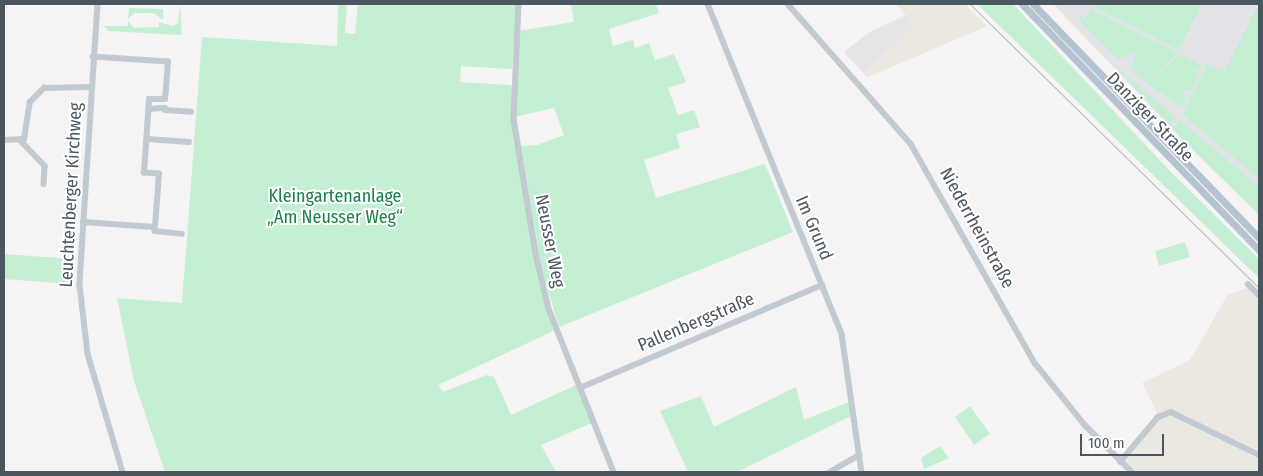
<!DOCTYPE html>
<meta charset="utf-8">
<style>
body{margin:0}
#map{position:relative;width:1263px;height:476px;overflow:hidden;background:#f5f3f3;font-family:"Fira Sans Condensed",sans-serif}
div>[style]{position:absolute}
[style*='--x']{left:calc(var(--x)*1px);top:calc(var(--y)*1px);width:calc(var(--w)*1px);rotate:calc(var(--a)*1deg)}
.commercial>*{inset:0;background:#eae8e1}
.education>*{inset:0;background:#e6e4e5}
.airport>*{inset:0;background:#e2e4e7}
.green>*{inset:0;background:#c4efd3}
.minor>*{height:5.5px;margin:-2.75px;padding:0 2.75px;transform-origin:2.75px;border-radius:2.75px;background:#c1cad1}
.major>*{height:7px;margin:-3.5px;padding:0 3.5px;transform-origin:3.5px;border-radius:3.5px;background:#b4c3d0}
.tram>*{height:1px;margin:-0.5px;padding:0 0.5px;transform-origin:0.5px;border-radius:0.5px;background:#b5b8bc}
span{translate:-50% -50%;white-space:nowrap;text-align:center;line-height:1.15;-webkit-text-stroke:4px #fff;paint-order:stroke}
.street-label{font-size:18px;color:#4b5760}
.park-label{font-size:18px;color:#1b8149}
.frame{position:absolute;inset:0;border:5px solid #4b5760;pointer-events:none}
.scale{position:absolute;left:1080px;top:434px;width:84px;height:22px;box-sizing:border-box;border:2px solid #4b5760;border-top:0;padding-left:6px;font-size:15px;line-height:18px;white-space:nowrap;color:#4b5760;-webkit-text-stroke:4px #fff;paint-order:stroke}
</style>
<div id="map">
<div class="commercial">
<div style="clip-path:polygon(896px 4px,965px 4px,987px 26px,868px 77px,863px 73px,916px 26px)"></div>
<div style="clip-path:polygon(1248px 288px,1259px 300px,1259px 472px,1136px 472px,1123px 462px,1157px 413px,1142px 383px,1190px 360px,1228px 294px)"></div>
</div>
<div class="education">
<div style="clip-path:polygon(906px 15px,916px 26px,863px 73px,844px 52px,868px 33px)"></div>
</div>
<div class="airport">
<div style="clip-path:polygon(1053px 4px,1259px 4px,1259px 215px,1180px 137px)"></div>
</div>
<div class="green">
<div style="clip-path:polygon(180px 4px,182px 35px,108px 31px,104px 26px,128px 26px,128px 21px,134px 28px,159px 27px,159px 22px,173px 26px,178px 23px)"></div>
<div style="clip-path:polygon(338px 4px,347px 4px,345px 33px,355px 34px,358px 4px,517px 4px,512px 69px,461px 66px,460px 82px,511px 85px,553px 331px,438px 385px,443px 392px,487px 375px,494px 377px,511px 415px,578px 384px,594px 422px,541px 445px,556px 472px,165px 472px,134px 381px,117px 298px,182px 303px,202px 37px,337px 46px)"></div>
<div style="clip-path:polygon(571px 4px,656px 4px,659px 13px,609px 29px,613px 46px,633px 40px,635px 48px,649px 43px,655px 60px,674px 54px,686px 82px,668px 88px,678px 115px,694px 110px,700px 127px,676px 134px,680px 148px,644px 160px,656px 198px,765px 164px,793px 232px,559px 327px,537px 254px,519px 146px,537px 145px,564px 135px,554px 108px,514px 117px,517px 31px,574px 22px)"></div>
<div style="clip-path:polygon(977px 4px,1013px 4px,1169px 170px,1259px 259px,1259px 278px)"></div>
<div style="clip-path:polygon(1089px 4px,1202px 4px,1178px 50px)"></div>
<div style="clip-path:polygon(1259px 4px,1259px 179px,1182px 114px,1207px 64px,1224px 72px)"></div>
<div style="clip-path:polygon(129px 8px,163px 9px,163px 20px,154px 13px,135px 13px,128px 19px)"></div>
<div style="clip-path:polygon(1091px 9px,1178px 53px,1146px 83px,1130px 68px,1137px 52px,1118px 59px,1078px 19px,1080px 15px,1085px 20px)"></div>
<div style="clip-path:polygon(1180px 54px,1203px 66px,1201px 71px,1195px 68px,1193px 72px,1199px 75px,1190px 92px,1185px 89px,1182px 95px,1187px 98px,1182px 107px,1147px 84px)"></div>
<div style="clip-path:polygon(1113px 64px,1177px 118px,1168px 123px,1175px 127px,1179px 120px,1259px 186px,1259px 215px,1180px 137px)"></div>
<div style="clip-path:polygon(1185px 242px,1190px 257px,1159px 266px,1155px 251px)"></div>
<div style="clip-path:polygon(4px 254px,72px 259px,72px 284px,4px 279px)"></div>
<div style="clip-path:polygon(796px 387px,804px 420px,851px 401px,853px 415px,737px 472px,688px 472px,660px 411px,701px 396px,714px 427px)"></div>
<div style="clip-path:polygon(970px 406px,990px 434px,974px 445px,955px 417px)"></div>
<div style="clip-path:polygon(940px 446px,949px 458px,924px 469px,921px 458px)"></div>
</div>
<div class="minor">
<div style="--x:98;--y:4;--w:282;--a:93.7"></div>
<div style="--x:80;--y:285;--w:69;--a:83.4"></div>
<div style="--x:88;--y:354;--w:123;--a:73.5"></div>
<div style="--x:519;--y:4;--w:116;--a:92.5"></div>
<div style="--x:514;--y:120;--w:136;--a:80.7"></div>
<div style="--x:536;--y:254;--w:57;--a:76.7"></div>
<div style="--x:549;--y:309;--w:175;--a:68.3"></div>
<div style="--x:708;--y:4;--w:356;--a:67.9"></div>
<div style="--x:842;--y:334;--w:139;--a:81.8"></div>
<div style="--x:788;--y:4;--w:186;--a:48.7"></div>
<div style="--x:911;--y:144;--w:252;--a:60.5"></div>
<div style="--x:1035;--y:363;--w:80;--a:51.1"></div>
<div style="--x:1085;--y:425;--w:66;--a:45"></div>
<div style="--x:149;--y:109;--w:16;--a:-4"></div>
<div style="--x:165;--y:110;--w:26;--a:4"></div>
<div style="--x:147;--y:139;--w:42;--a:4.1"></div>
<div style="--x:4;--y:140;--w:20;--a:-3"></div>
<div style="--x:24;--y:139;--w:37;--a:-81"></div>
<div style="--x:30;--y:102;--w:20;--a:-45"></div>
<div style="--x:44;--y:88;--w:48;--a:-1.2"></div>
<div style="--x:21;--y:141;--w:35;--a:46"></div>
<div style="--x:45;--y:166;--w:18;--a:93"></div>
<div style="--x:83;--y:222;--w:72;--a:4"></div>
<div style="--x:155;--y:227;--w:53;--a:-85.7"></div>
<div style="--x:159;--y:174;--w:15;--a:-176"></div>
<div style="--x:144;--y:173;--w:74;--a:-86.1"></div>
<div style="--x:149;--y:99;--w:16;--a:0"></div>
<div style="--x:165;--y:99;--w:10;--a:-84"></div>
<div style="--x:166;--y:89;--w:27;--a:-86"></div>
<div style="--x:168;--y:62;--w:75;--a:-176.2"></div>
<div style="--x:155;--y:227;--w:4;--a:90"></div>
<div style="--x:155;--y:231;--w:27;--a:6"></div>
<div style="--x:1248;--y:284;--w:16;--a:45"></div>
<div style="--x:582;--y:387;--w:261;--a:-23"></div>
<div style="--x:1120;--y:462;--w:59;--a:-49.8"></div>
<div style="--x:1158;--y:417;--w:14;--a:-21"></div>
<div style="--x:1171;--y:412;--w:98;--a:26"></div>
<div style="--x:830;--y:472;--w:34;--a:-30"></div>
</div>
<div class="major">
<div style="--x:1022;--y:4;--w:342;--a:46.1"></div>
<div style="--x:1033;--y:4;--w:325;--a:46"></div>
</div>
<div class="tram">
<div style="--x:970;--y:4;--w:405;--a:44.5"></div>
</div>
<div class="street-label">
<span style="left:1150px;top:117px;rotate:46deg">Danziger Straße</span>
<span style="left:71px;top:195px;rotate:-87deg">Leuchtenberger Kirchweg</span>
<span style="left:814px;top:228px;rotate:67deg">Im Grund</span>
<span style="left:977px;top:228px;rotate:61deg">Niederrheinstraße</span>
<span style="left:550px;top:241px;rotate:79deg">Neusser Weg</span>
<span style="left:696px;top:322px;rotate:-23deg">Pallenbergstraße</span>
</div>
<div class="park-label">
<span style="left:335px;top:207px">Kleingartenanlage<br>„Am Neusser Weg“</span>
</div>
<div class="frame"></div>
<div class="scale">100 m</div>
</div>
